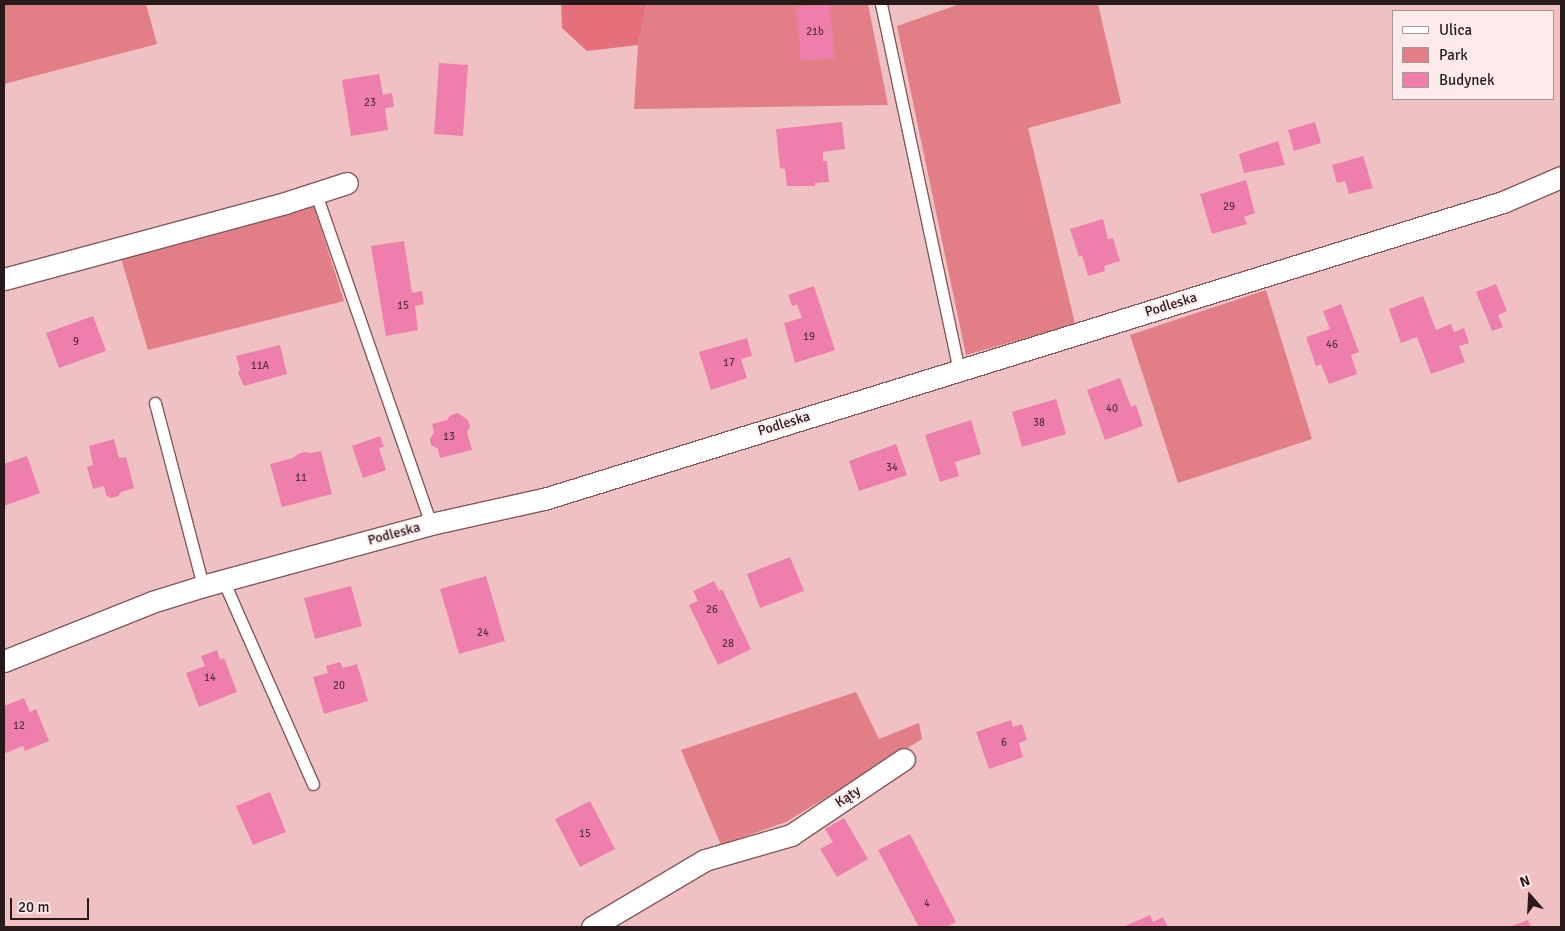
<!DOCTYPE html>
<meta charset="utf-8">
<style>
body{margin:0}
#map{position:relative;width:1565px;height:931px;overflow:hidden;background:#efc1c3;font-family:Signika,sans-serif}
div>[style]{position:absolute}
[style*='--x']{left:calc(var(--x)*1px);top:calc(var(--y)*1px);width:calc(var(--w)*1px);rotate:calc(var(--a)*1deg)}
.green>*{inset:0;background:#e17e86}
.forest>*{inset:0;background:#e4707c}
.building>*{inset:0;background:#ee7fad}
.roads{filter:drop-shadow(1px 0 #81595c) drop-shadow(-1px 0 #81595c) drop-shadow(0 1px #81595c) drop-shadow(0 -1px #81595c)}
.service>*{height:11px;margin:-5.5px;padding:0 5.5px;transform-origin:5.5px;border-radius:5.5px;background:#fff}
.minor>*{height:21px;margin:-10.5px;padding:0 10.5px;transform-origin:10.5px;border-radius:10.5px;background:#fff}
span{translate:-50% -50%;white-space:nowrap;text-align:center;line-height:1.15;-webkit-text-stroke:4px #fdeaea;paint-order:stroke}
.number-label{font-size:11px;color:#5a323f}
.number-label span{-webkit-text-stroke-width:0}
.street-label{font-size:14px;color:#29191a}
.frame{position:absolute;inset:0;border:5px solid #29191a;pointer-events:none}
.legend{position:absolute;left:1392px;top:10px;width:162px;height:90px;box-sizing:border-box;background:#fdeaea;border:1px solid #a89697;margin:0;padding:6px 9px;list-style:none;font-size:15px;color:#29191a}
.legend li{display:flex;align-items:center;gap:10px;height:25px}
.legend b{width:25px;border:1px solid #a89697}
.north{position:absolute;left:1505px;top:871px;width:50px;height:50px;-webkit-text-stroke:4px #fdeaea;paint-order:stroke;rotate:341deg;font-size:14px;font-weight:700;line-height:20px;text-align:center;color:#29191a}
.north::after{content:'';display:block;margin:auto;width:18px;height:22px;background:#29191a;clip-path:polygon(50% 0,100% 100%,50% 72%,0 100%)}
.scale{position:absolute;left:10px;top:898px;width:79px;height:22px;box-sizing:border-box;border:2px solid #29191a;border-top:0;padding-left:6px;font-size:15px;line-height:18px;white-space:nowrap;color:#29191a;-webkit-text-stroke:4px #fdeaea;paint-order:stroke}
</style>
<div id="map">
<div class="green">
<div style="clip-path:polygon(4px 4px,146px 4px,157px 44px,4px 84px)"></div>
<div style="clip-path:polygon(647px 4px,868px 4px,888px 105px,634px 109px,638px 45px)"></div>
<div style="clip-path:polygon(960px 4px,1098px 4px,1121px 103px,1028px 128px,1075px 324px,966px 355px,897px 26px)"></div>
<div style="clip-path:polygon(313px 203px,344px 301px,148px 350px,120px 255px)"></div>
<div style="clip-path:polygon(1266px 290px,1312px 439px,1178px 483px,1130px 335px)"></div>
<div style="clip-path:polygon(856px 692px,879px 739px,919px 723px,922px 739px,786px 822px,721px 845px,681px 750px)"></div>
</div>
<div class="forest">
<div style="clip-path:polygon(561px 4px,647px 4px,638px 45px,587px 51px,562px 28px)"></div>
</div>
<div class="building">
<div style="clip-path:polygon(827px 4px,829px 4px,832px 30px,834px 30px,834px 33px,832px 32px,835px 43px,833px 43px,835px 58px,801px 61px,796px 7px)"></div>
<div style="clip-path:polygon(439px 63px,468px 65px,463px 136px,434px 134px)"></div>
<div style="clip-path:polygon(379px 74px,383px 95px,392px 93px,394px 107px,385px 108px,388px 130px,351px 136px,342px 80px)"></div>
<div style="clip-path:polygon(842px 122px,845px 149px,823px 152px,823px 161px,827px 161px,829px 182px,815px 183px,815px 186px,787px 186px,785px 169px,780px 168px,776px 129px)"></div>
<div style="clip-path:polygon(1315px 122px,1321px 143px,1294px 151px,1288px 130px)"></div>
<div style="clip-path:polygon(1278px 141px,1285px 165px,1244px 173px,1239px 154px)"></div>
<div style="clip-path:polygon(1363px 156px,1373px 188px,1349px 194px,1345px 181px,1337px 183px,1332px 165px)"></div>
<div style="clip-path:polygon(1246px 180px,1255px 213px,1244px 217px,1247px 224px,1212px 234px,1200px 194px)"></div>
<div style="clip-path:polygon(1103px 219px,1108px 239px,1113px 238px,1120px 261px,1104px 266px,1105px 271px,1088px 276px,1082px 255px,1079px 257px,1070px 229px)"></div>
<div style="clip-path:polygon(404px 241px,412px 293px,422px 291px,424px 304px,415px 306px,418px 330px,386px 336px,371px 246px)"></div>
<div style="clip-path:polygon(1496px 284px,1507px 311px,1498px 315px,1503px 327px,1492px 331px,1476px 292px)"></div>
<div style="clip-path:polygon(814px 286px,835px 350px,795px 363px,784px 323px,802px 318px,797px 304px,792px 306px,788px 295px)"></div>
<div style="clip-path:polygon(1423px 296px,1436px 330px,1451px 324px,1454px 332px,1464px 328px,1469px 343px,1459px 346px,1465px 362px,1431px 374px,1417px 337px,1401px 343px,1389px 309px)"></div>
<div style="clip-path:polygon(1341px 304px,1359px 352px,1351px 355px,1357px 374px,1329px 384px,1321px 364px,1316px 366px,1306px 337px,1330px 329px,1323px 311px)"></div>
<div style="clip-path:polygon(93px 316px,106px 351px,59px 368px,46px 333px)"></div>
<div style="clip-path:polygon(747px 338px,752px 356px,741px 359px,747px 378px,711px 390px,699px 352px)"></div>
<div style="clip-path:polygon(280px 345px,287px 374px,244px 386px,238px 373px,240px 370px,236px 356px)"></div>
<div style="clip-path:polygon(1120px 378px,1131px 407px,1136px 405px,1143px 426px,1105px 440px,1087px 390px)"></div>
<div style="clip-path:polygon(1056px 399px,1066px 434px,1022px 447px,1012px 412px)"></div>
<div style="clip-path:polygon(458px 413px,468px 420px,470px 427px,467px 432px,472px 450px,440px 458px,438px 449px,431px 445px,430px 439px,434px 432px,432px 424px,447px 420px,451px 415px)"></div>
<div style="clip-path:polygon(971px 420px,981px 454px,955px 462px,959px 476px,940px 482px,925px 435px)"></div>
<div style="clip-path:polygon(380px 436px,384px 447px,379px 448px,386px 470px,363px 478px,352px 446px)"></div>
<div style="clip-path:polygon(114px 439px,119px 458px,126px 457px,134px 488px,121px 492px,118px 496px,111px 498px,106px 495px,104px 486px,93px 489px,87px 467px,93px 465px,89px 446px)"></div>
<div style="clip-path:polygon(896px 444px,907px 475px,859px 491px,849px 461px)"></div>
<div style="clip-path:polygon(321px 451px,332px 494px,282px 507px,270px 464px,293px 458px,298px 454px,305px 452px,311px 453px)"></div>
<div style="clip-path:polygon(27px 456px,40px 493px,4px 506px,4px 464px)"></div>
<div style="clip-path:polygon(790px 557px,804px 591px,760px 608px,747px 574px)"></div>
<div style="clip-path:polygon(486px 576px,505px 641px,459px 654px,440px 589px)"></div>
<div style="clip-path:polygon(714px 581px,719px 591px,722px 589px,751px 649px,718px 665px,689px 605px,698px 601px,693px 591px)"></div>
<div style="clip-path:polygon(351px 586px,362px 626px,315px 639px,304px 598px)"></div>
<div style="clip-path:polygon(217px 650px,220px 660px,224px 658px,237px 692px,199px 707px,186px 673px,205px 666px,201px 656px)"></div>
<div style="clip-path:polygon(340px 662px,343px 668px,357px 664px,368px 701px,324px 714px,313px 677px,328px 673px,326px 666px)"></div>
<div style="clip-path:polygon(24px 698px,30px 712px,36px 709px,49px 741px,25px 751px,23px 746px,6px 753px,4px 748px,4px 706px)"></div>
<div style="clip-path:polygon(1011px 720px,1013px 727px,1022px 724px,1027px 740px,1019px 743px,1023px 757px,989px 769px,976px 732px)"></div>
<div style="clip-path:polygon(270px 792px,286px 832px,253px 845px,236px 806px)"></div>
<div style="clip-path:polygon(590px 801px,615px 849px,580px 867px,555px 819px)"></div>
<div style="clip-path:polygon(844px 818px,868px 859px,837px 877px,820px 849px,833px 842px,825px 829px)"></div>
<div style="clip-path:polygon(910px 834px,956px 922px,946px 927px,919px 927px,878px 850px)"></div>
<div style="clip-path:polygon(1150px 915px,1153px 922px,1163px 917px,1168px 927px,1123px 927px)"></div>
<div style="clip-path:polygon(1528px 920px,1531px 927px,1509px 927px)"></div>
</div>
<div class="roads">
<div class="service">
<div style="--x:881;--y:4;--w:375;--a:78"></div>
<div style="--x:316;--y:194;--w:349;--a:70.8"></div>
<div style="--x:155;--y:403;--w:189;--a:75.3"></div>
<div style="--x:223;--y:580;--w:223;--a:66.2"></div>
</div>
<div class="minor">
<div style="--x:4;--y:279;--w:291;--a:-15.1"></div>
<div style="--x:285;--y:203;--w:65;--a:-17.9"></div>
<div style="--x:4;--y:661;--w:159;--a:-21.7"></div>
<div style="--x:152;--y:602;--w:53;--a:-17.4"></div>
<div style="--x:203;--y:586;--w:236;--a:-15.2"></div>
<div style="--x:431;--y:524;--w:116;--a:-12.5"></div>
<div style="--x:544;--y:499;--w:1004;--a:-17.21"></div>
<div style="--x:1503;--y:202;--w:63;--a:-23.3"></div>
<div style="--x:592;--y:927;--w:131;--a:-30.7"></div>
<div style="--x:705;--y:860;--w:90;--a:-16.2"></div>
<div style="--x:791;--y:835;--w:136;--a:-33.9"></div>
</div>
</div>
<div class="number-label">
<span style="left:815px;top:32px">21b</span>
<span style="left:370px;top:103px">23</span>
<span style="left:1229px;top:207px">29</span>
<span style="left:403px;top:306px">15</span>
<span style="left:809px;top:337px">19</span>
<span style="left:76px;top:342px">9</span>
<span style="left:1332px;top:345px">46</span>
<span style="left:729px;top:363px">17</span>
<span style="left:260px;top:366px">11A</span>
<span style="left:1112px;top:409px">40</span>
<span style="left:1039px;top:423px">38</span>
<span style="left:449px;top:437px">13</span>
<span style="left:892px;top:468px">34</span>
<span style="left:301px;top:478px">11</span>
<span style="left:712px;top:610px">26</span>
<span style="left:483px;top:633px">24</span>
<span style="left:728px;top:644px">28</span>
<span style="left:210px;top:678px">14</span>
<span style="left:339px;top:686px">20</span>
<span style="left:19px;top:726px">12</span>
<span style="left:1004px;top:743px">6</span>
<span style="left:585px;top:834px">15</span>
<span style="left:927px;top:904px">4</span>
</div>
<div class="street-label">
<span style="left:1171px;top:305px;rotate:-17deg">Podleska</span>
<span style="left:784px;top:424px;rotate:-17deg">Podleska</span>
<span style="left:394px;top:534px;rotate:-15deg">Podleska</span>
<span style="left:848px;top:797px;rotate:-34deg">Kąty</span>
</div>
<div class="frame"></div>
<ul class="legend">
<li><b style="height:6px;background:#fff"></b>Ulica</li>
<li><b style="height:14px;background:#e17e86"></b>Park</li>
<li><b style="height:14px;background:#ee7fad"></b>Budynek</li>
</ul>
<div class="north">N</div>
<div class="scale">20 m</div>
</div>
